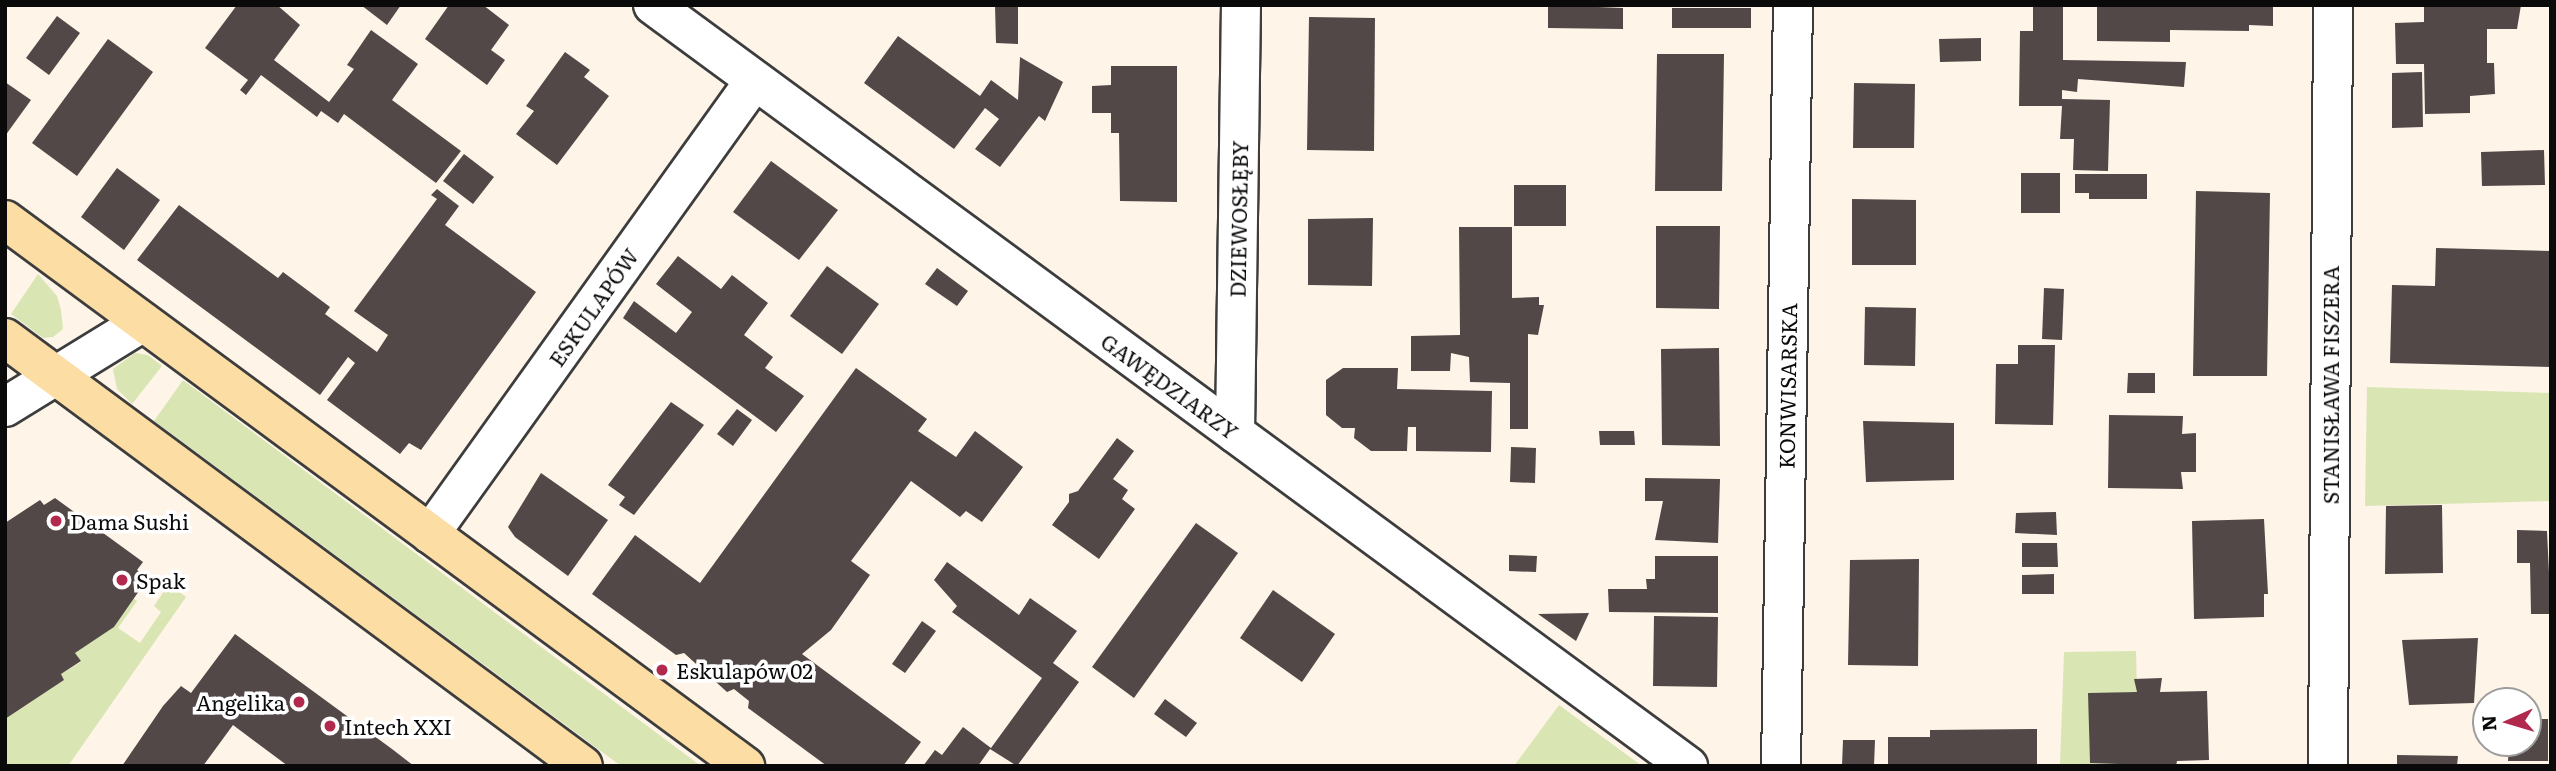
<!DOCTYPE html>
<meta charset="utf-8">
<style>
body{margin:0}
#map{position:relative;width:2556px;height:771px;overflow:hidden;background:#fef4e7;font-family:Literata,serif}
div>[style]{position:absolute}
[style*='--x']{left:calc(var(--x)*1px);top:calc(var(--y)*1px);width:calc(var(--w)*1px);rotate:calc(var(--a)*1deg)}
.green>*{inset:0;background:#d9e6b4}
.building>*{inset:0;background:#524847}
.roads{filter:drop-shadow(2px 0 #3d3d3d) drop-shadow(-2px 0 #3d3d3d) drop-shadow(0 2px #3d3d3d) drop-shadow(0 -2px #3d3d3d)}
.street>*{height:38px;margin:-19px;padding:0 19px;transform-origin:19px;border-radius:19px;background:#fff}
.secondary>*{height:38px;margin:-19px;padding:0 19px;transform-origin:19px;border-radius:19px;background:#fcdea4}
.dots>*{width:19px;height:19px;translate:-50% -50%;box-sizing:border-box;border:4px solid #fff;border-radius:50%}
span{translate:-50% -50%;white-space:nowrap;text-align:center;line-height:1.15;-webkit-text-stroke:7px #fff;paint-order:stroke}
.street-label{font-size:21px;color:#0a0a0a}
.poi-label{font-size:21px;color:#0a0a0a}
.left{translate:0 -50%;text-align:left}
.right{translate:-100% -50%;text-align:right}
.frame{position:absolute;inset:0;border:7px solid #0a0a0a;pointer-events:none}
.north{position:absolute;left:2472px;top:687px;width:70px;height:70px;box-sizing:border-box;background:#fff;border:2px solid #9d9d9d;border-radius:50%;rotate:266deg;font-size:19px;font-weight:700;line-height:28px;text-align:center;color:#0a0a0a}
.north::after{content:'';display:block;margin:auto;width:24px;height:32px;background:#b2294e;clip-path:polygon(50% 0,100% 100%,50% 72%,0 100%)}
</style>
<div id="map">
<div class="green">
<div style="clip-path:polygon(38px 274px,57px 296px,61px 310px,63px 329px,53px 337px,43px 338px,11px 314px)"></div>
<div style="clip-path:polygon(135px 353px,148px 355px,162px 366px,132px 404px,117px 389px,113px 369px)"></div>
<div style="clip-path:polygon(183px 380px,701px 766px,621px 766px,154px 421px)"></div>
<div style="clip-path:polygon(2367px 387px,2551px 393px,2551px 501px,2365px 506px)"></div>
<div style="clip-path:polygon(169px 584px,186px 597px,68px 766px,5px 766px,5px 719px,64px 680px,61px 674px,81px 662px,75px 653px,114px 627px,133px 598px,137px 601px,118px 628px,140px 643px,161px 612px,154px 606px)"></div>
<div style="clip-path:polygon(2136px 651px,2137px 692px,2089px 694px,2090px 763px,2123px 762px,2123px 766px,2060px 766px,2064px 652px)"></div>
<div style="clip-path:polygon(1559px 705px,1638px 763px,1640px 766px,1514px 766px)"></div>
</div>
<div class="building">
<div style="clip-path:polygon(237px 5px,277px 5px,300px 25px,274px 60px,329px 102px,354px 69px,347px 65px,371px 30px,418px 64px,392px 100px,461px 151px,436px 183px,344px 114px,338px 123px,321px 111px,317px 117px,261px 75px,246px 95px,240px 90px,248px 80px,205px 48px)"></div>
<div style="clip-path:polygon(361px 5px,401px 5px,387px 25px)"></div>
<div style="clip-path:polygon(449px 5px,483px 5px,509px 25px,491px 50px,505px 60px,487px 85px,425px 39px)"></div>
<div style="clip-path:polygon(995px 5px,1018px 5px,1018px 44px,996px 43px)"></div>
<div style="clip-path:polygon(1548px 5px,1623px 8px,1623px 29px,1548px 28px)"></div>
<div style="clip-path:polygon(2033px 5px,2063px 5px,2063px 60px,2186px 62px,2184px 87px,2078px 79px,2077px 92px,2062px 90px,2062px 99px,2110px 100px,2108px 171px,2073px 170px,2074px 139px,2060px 139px,2062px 106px,2019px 106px,2020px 31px,2033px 31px)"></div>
<div style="clip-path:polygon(2097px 5px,2273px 5px,2273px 26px,2249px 25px,2249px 31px,2170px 30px,2170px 42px,2097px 41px)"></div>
<div style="clip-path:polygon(2424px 5px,2521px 5px,2517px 29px,2487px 29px,2487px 63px,2494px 63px,2495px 94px,2470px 96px,2470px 113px,2425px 114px,2424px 64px,2396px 64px,2395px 23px,2424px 22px)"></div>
<div style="clip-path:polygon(1672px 8px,1751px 8px,1751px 28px,1672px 28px)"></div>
<div style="clip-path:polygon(57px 16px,80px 33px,49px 75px,26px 58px)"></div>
<div style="clip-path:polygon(1309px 17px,1375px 18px,1374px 151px,1307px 150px)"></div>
<div style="clip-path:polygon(898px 36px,980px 96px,991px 80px,1018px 100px,1020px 57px,1063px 82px,1045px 121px,1039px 116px,1000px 167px,975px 149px,999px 119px,985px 108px,954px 149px,864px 83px)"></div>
<div style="clip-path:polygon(1981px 38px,1981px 61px,1940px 62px,1939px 39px)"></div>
<div style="clip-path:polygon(108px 39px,153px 72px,77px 176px,32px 143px)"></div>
<div style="clip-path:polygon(565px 52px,590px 70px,584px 77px,609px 96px,557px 165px,516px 134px,534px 111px,526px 106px)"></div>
<div style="clip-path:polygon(1657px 54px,1724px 54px,1722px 191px,1655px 191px)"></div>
<div style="clip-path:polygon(1111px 66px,1177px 66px,1177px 202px,1120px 201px,1119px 133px,1111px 133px,1111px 113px,1092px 113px,1092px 86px,1111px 85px)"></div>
<div style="clip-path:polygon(2422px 72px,2423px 127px,2392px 128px,2392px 73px)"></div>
<div style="clip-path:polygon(5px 82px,31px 100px,5px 136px)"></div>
<div style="clip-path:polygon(1854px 83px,1915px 84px,1914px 148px,1853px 148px)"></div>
<div style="clip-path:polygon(2544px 150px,2545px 185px,2482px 186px,2481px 152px)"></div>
<div style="clip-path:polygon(464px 154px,494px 177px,473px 204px,443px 181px)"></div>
<div style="clip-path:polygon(771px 161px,838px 210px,799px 260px,733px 212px)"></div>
<div style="clip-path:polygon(117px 168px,160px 200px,124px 250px,81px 217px)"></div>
<div style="clip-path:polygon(2021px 173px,2060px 173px,2060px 213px,2021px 213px)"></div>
<div style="clip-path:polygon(2075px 174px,2147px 174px,2147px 199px,2089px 199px,2089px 193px,2075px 193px)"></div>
<div style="clip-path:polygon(1514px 185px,1566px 185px,1566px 226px,1514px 226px)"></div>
<div style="clip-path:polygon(437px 189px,459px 206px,445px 225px,536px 292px,421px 450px,409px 443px,400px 454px,327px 400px,355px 363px,348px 357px,320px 395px,137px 260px,179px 205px,278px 278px,283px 272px,330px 307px,325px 314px,377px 352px,388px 335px,354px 311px,437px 199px,431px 195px)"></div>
<div style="clip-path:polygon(2196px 191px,2270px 193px,2267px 376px,2193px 376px)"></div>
<div style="clip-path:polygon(1852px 199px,1916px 200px,1916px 265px,1852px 265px)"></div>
<div style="clip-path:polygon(1373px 218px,1372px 286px,1308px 285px,1308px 219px)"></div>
<div style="clip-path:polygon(1656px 226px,1720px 226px,1719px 309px,1656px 308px)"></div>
<div style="clip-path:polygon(1459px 227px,1512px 227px,1512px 298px,1539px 297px,1539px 305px,1544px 305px,1538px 335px,1528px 334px,1528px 429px,1510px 429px,1510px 383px,1470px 382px,1469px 357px,1451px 353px,1450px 371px,1411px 371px,1411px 336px,1460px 335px)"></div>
<div style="clip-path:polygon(2436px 248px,2551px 251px,2551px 367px,2390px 363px,2392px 285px,2435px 286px)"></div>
<div style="clip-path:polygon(678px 256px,721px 289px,732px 275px,768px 303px,744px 335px,773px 357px,765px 368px,804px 396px,776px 432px,623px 318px,634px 301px,676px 333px,692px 312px,656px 284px)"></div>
<div style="clip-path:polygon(827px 266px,879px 304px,842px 354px,790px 316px)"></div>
<div style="clip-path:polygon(937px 268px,968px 291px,957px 306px,925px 284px)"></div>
<div style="clip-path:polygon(2044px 288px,2064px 289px,2062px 340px,2042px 339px)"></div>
<div style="clip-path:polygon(1865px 307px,1916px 308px,1915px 366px,1864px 365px)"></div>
<div style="clip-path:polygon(2018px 345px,2055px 345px,2053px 425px,1995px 424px,1996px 364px,2018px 364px)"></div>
<div style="clip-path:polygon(1719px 348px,1720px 446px,1662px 445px,1661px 349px)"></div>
<div style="clip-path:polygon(856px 368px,927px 419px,918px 431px,956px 457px,975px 431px,1023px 467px,982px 522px,966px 511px,960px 517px,911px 481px,851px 561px,870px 575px,831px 630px,802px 654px,921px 742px,903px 766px,827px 766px,748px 708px,749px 701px,734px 689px,727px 692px,684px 653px,676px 655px,592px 594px,635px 535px,700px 583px)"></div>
<div style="clip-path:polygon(1343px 368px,1398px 368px,1397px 389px,1492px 391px,1491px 452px,1416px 451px,1416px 427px,1408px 427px,1407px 451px,1371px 451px,1354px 438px,1355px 428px,1342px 428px,1326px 415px,1326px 380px)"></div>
<div style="clip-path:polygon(2128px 373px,2155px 373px,2155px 393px,2127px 393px)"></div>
<div style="clip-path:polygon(671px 402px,704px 425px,634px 515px,619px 505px,625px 497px,608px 485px)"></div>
<div style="clip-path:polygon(737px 409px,752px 420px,733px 446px,717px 434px)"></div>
<div style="clip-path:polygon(2109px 415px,2183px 416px,2182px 434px,2196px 433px,2196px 472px,2181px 472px,2183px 489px,2108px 488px)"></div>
<div style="clip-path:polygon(1863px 421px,1954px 423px,1954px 480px,1866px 482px)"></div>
<div style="clip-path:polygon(1599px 431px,1634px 431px,1635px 445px,1600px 445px)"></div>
<div style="clip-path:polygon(1117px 438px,1134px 451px,1113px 479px,1128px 490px,1122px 499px,1135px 509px,1099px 559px,1052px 525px,1069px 502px,1069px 494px,1078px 491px)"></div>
<div style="clip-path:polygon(1511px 447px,1536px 448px,1535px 483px,1510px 482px)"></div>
<div style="clip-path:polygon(541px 473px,608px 520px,568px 576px,515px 537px,508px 527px)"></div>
<div style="clip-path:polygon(1645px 478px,1720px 479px,1718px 543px,1655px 540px,1663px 501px,1645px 501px)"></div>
<div style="clip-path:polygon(55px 498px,143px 562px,137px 570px,148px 578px,114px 627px,75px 653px,81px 661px,61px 674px,64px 680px,5px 719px,5px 523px,40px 500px,44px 505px)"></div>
<div style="clip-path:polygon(2442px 505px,2443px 573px,2385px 574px,2386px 506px)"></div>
<div style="clip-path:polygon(2056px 512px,2057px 535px,2015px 533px,2016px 513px)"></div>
<div style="clip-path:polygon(2264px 519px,2268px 594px,2264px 594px,2264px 617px,2194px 619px,2192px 521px)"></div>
<div style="clip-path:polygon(1196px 523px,1238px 553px,1134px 698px,1092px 667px)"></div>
<div style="clip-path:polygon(2517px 530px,2547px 531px,2551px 614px,2531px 614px,2530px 563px,2517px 563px)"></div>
<div style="clip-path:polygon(2022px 543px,2057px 543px,2058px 567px,2022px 567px)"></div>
<div style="clip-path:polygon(1509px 555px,1537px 556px,1536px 572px,1509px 571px)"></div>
<div style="clip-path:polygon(1655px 556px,1718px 556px,1718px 613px,1609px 612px,1608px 589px,1647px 589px,1646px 579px,1655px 579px)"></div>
<div style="clip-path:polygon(1919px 559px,1918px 666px,1848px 665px,1850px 560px)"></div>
<div style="clip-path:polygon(947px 562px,1019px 615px,1030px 598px,1077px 631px,1053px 663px,1079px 682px,1017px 766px,990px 749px,978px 766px,923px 766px,935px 750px,942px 755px,963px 727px,991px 748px,1042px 678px,952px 612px,957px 606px,934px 580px)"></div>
<div style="clip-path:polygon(2054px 574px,2054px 594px,2022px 594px,2022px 575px)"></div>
<div style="clip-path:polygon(1273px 590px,1335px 634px,1302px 682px,1240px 638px)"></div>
<div style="clip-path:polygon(1589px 613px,1576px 641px,1538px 614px)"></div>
<div style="clip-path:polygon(1654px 616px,1718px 617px,1717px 687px,1653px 686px)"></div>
<div style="clip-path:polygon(922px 621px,936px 631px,905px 673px,892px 664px)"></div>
<div style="clip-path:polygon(235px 634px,392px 749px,414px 766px,288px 766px,233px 725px,203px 766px,122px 766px,163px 706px,181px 686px,191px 693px)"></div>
<div style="clip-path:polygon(2478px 638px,2474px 703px,2409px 705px,2402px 640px)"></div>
<div style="clip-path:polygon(2162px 678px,2160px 692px,2207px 691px,2209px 760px,2177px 761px,2176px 766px,2090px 763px,2088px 693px,2137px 692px,2134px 679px)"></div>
<div style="clip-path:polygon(1165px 699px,1197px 723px,1186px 737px,1154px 714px)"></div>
<div style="clip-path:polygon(2528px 719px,2548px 719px,2548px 761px,2508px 761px,2509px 743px,2528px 743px)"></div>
<div style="clip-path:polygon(2037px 729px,2037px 766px,1888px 766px,1888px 737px,1930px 737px,1930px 730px)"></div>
<div style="clip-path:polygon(1843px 740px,1875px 740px,1874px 766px,1842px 766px)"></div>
<div style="clip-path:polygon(2397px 755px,2458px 756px,2457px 766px,2397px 766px)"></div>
</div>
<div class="roads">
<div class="street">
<div style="--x:653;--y:5;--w:1285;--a:36.33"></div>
<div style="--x:5;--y:407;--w:162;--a:-31.6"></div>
<div style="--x:1235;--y:433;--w:428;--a:-89.2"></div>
<div style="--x:430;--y:534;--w:558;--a:-54.4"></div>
<div style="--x:1781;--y:766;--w:761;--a:-89.1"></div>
<div style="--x:2328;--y:766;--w:761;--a:-89.62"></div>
</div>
<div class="secondary">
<div style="--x:5;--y:220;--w:920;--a:36.42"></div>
<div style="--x:5;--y:338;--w:719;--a:36.52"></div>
</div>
</div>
<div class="dots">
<div style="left:56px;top:521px;background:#b2294e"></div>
<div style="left:122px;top:580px;background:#b2294e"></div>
<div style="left:662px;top:670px;background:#b2294e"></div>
<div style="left:299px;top:702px;background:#b2294e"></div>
<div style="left:330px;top:726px;background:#b2294e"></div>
</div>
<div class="street-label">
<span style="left:1238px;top:219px;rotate:-89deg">DZIEWOSŁĘBY</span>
<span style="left:593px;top:307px;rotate:-55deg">ESKULAPÓW</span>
<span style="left:2330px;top:385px;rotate:-90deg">STANISŁAWA FISZERA</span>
<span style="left:1170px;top:386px;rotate:36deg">GAWĘDZIARZY</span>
<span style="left:1787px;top:386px;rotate:-89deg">KONWISARSKA</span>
</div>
<div class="poi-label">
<span class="left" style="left:70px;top:521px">Dama Sushi</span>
<span class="left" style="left:136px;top:580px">Spak</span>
<span class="left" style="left:676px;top:670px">Eskulapów 02</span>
<span class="right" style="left:285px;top:702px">Angelika</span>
<span class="left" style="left:344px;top:726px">Intech XXI</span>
</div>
<div class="frame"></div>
<div class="north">N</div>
</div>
